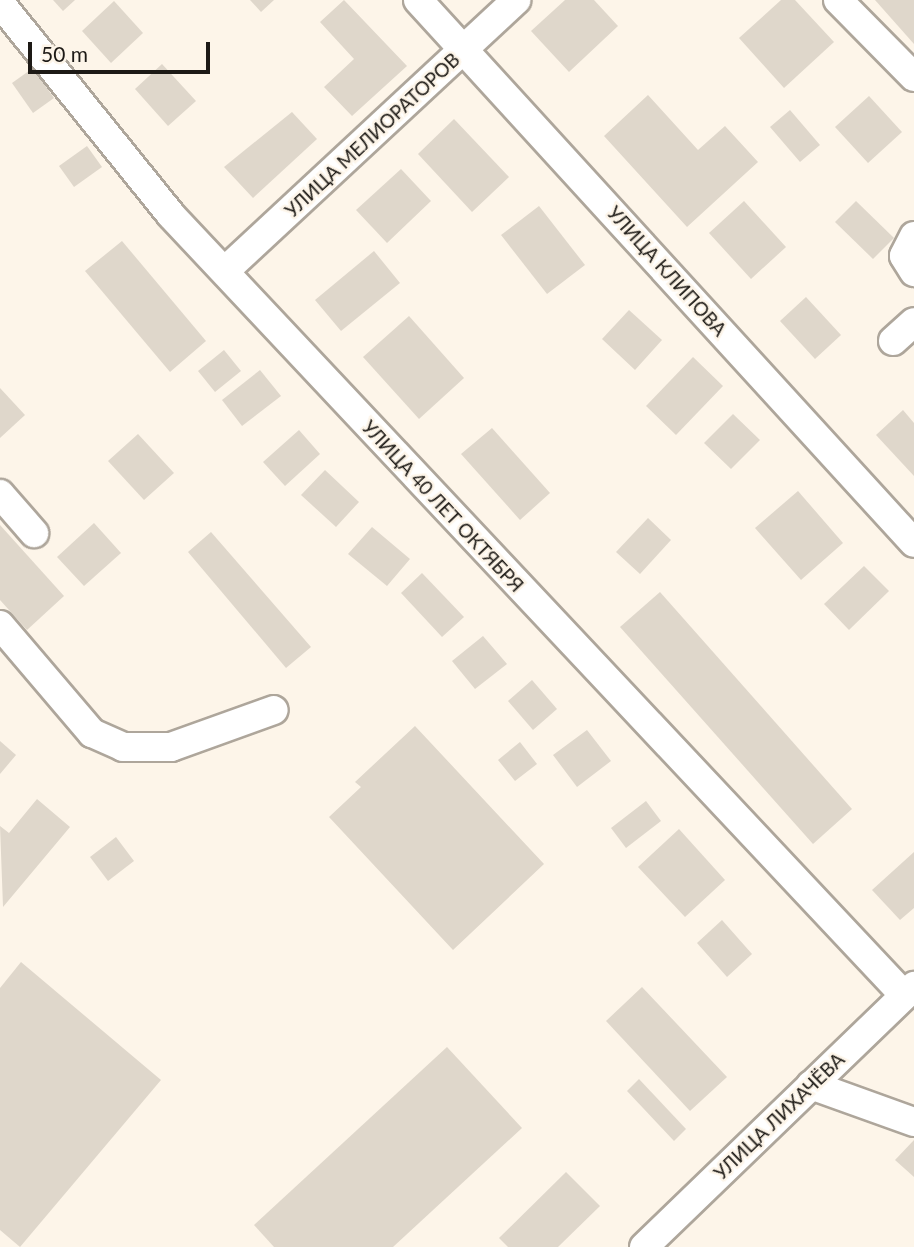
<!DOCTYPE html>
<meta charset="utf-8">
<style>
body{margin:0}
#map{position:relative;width:914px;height:1247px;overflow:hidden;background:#fdf5e9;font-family:Lato,sans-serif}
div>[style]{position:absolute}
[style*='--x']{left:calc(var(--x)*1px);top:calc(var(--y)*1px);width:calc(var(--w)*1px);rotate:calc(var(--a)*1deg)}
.building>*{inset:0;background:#dfd7cb}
.roads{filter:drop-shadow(2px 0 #aea69b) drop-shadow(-2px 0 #aea69b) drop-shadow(0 2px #aea69b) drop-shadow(0 -2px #aea69b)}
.minor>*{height:28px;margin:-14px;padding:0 14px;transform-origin:14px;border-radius:14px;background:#fff}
span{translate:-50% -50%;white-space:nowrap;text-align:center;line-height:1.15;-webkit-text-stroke:5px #fdf5e9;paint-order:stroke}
.street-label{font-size:19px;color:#1d1a16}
.scale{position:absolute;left:28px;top:42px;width:182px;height:32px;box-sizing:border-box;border:4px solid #1d1a16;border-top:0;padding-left:9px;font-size:21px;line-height:24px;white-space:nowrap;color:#1d1a16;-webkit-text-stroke:5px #fdf5e9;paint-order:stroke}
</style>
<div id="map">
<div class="building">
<div style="clip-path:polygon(53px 0,75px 0,63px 11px)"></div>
<div style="clip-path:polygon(250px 0,274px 0,261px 12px)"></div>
<div style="clip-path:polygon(344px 0,407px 66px,352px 116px,324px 87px,354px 59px,320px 22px)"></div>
<div style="clip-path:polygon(565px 0,594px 0,618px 26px,569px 72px,531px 31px)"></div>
<div style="clip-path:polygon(781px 0,795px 0,834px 42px,784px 88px,739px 38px)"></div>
<div style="clip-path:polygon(875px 0,914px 0,914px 44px)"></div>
<div style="clip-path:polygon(114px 1px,143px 33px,111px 63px,82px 31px)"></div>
<div style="clip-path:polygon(162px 64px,196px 101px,168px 126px,135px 89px)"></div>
<div style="clip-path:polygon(33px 68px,54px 98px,33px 113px,12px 83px)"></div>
<div style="clip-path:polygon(648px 95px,698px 150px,725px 126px,758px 162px,687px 227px,604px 136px)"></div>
<div style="clip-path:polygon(869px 96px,902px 132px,868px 163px,835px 127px)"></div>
<div style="clip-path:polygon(790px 110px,820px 145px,800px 162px,770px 127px)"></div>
<div style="clip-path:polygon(292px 112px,317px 139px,253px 198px,224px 167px)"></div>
<div style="clip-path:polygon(454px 119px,509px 177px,472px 212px,418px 154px)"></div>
<div style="clip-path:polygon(87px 146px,102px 167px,74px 187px,59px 166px)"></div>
<div style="clip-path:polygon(401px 169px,431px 201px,387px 243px,356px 210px)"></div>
<div style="clip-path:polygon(744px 201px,786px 247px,751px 279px,709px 233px)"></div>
<div style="clip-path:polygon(856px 201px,894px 238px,873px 259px,835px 222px)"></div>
<div style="clip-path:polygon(539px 206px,585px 265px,547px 294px,501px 235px)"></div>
<div style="clip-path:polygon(122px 241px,206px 341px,170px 372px,85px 271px)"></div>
<div style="clip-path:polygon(374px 251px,400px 283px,341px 331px,315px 300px)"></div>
<div style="clip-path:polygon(806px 297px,841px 335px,815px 359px,780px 321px)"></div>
<div style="clip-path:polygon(629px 310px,662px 340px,635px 370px,602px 339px)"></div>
<div style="clip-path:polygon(409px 316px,464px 378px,419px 419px,363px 357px)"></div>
<div style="clip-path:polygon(224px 350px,241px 371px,215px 392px,198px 371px)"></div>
<div style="clip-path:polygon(693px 357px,723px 386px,676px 435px,646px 406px)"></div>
<div style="clip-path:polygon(260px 370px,281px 396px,242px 426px,222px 400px)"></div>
<div style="clip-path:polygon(0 388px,25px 415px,0 438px)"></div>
<div style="clip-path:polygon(903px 410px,914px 423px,914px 476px,876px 435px)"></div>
<div style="clip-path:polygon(733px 414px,760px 440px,731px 469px,704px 443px)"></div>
<div style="clip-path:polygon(492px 428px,550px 493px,520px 520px,461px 454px)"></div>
<div style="clip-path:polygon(299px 430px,320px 454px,285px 486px,263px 462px)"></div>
<div style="clip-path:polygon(138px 434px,174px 473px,144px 500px,108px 461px)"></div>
<div style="clip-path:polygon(325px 470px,359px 502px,336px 527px,301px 495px)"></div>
<div style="clip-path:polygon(798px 491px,843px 543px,801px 580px,755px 528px)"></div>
<div style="clip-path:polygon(648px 518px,671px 540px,640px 574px,616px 552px)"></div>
<div style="clip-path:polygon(94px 523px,121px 553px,84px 586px,57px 557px)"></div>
<div style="clip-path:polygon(0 525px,64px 596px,27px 630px,0 600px)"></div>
<div style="clip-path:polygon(372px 527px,410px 559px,387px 586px,348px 554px)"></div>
<div style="clip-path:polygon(211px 532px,311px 647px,286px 668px,188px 552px)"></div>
<div style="clip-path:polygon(864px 566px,889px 591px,849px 630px,824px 604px)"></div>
<div style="clip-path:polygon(422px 573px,464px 617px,442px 637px,401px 593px)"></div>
<div style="clip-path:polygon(660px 592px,852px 809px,813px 844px,620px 627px)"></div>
<div style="clip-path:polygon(483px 636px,507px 664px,475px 689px,452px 661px)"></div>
<div style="clip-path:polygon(532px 680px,557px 709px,533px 730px,508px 701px)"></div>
<div style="clip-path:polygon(415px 726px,544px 864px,453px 950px,329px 817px,361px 787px,355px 782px)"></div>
<div style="clip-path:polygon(587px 730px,611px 761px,577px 787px,553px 755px)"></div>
<div style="clip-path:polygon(0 741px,16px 755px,0 774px)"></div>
<div style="clip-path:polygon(520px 742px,537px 764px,515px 781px,498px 760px)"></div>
<div style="clip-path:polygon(37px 799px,70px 827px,3px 907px,0 826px,9px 833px)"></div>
<div style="clip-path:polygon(646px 801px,661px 821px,626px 848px,611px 828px)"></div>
<div style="clip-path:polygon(679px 829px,725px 880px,685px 917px,638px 867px)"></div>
<div style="clip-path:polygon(116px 837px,134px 861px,108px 881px,90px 857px)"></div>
<div style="clip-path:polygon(914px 852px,914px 908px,900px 920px,872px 890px)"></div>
<div style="clip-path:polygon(722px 920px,752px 954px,727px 977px,697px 943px)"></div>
<div style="clip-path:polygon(21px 962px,161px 1080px,20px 1247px,0 1230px,0 988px)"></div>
<div style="clip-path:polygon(642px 987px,727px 1077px,690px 1111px,606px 1021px)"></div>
<div style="clip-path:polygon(447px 1047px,522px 1128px,393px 1247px,274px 1247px,254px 1225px)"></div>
<div style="clip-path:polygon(639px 1079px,686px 1129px,674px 1141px,627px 1091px)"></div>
<div style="clip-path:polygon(914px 1140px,914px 1177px,895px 1160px)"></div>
<div style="clip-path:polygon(566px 1172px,600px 1206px,558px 1247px,508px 1247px,499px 1238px)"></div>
</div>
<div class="roads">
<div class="minor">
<div style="--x:418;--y:0;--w:735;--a:47.59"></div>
<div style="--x:838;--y:0;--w:108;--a:45.4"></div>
<div style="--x:0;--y:3;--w:271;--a:51.1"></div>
<div style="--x:170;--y:214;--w:1072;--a:46.78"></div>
<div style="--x:914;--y:236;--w:22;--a:117"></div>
<div style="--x:904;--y:256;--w:19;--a:58"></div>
<div style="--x:227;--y:269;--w:395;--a:-42.9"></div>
<div style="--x:893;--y:341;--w:28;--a:-42"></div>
<div style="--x:0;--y:494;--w:52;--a:48.9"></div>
<div style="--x:0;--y:625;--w:142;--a:49.6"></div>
<div style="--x:92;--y:733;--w:34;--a:24"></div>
<div style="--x:123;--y:747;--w:48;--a:0"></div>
<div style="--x:171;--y:747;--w:109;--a:-19.8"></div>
<div style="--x:811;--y:1085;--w:109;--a:19.8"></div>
<div style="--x:644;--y:1247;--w:376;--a:-44"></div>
</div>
</div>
<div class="street-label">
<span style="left:372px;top:135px;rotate:-43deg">УЛИЦА МЕЛИОРАТОРОВ</span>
<span style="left:667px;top:271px;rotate:48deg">УЛИЦА КЛИПОВА</span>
<span style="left:443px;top:506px;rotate:47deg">УЛИЦА 40 ЛЕТ ОКТЯБРЯ</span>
<span style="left:779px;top:1116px;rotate:-44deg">УЛИЦА ЛИХАЧЁВА</span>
</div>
<div class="scale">50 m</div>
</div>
